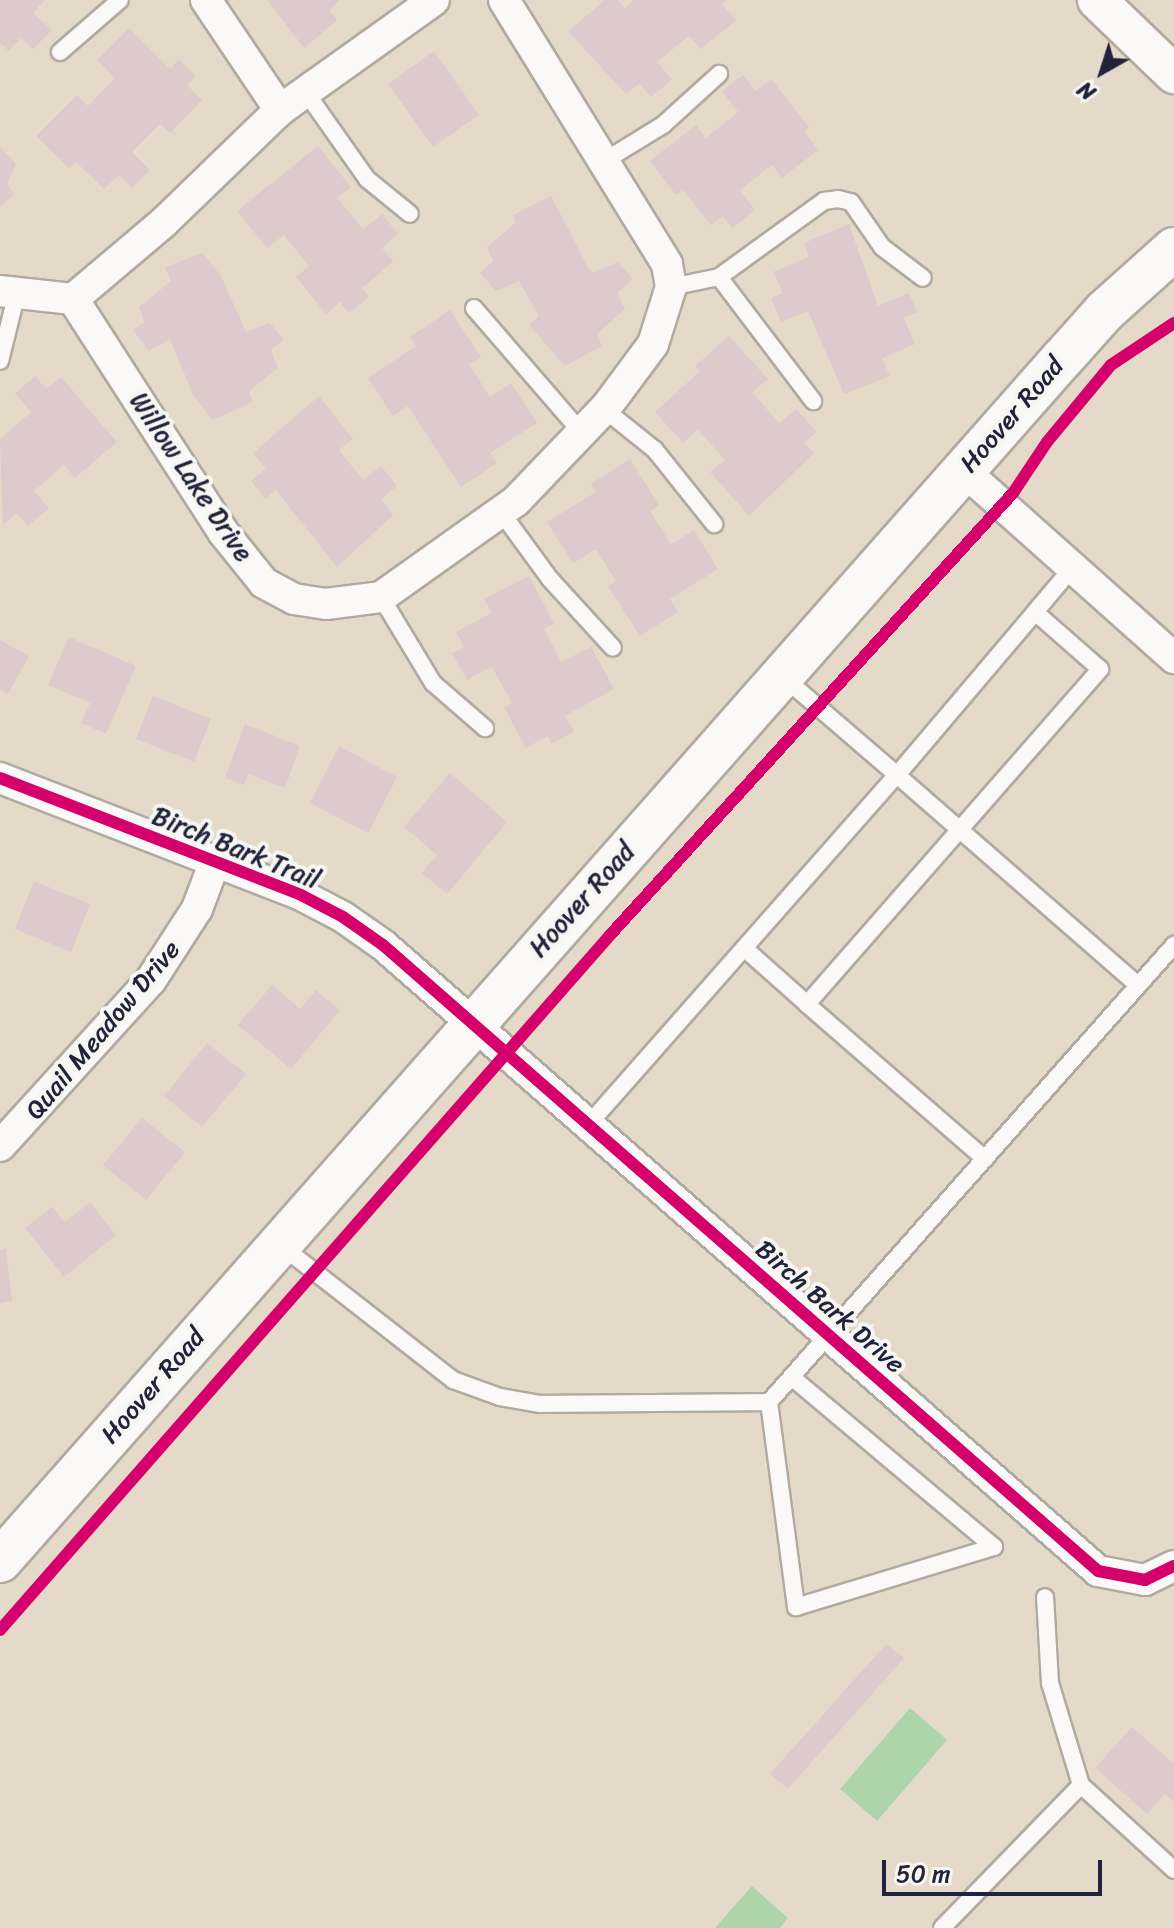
<!DOCTYPE html>
<style>
body{margin:0}
#map{position:relative;width:1174px;height:1928px;overflow:hidden;background:#e5dac9;font-family:Sriracha,sans-serif}
div>[style]{position:absolute}
[style*='--x']{left:calc(var(--x)*1px);top:calc(var(--y)*1px);width:calc(var(--w)*1px);rotate:calc(var(--a)*1deg)}
.green>*{inset:0;background:#add5ab}
.building>*{inset:0;background:#ddcacc}
.roads{filter:drop-shadow(2px 0 #b0aaa1) drop-shadow(-2px 0 #b0aaa1) drop-shadow(0 2px #b0aaa1) drop-shadow(0 -2px #b0aaa1)}
.service>*{height:16px;margin:-8px;padding:0 8px;transform-origin:8px;border-radius:8px;background:#fbf9f7}
.minor>*{height:30px;margin:-15px;padding:0 15px;transform-origin:15px;border-radius:15px;background:#fbf9f7}
.tertiary>*{height:38px;margin:-19px;padding:0 19px;transform-origin:19px;border-radius:19px;background:#fbf9f7}
.secondary>*{height:42px;margin:-21px;padding:0 21px;transform-origin:21px;border-radius:21px;background:#fbf9f7}
.cycleway>*{height:12px;margin:-6px;padding:0 6px;transform-origin:6px;border-radius:6px;background:#d6006c}
span{translate:-50% -50%;white-space:nowrap;text-align:center;line-height:1.15;-webkit-text-stroke:8px #f6f6f2;paint-order:stroke}
.street-label{font-size:26px;color:#22223b}
.north{position:absolute;left:1062px;top:32px;width:80px;height:80px;-webkit-text-stroke:6px #f6f6f2;paint-order:stroke;rotate:219deg;font-size:22px;font-weight:700;line-height:32px;text-align:center;color:#22223b}
.north::after{content:'';display:block;margin:auto;width:28px;height:36px;background:#22223b;clip-path:polygon(50% 0,100% 100%,50% 72%,0 100%)}
.scale{position:absolute;left:882px;top:1860px;width:220px;height:36px;box-sizing:border-box;border:4px solid #22223b;border-top:0;padding-left:10px;font-size:24px;line-height:28px;white-space:nowrap;color:#22223b;-webkit-text-stroke:6px #f6f6f2;paint-order:stroke}
</style>
<div id="map">
<div class="green">
<div style="clip-path:polygon(910px 1708px,947px 1740px,877px 1821px,840px 1789px)"></div>
<div style="clip-path:polygon(752px 1886px,788px 1918px,780px 1928px,715px 1928px)"></div>
</div>
<div class="building">
<div style="clip-path:polygon(0 0,45px 0,33px 13px,52px 30px,33px 49px,21px 38px,9px 51px,0 43px)"></div>
<div style="clip-path:polygon(267px 0,340px 0,329px 10px,337px 20px,304px 48px)"></div>
<div style="clip-path:polygon(605px 0,618px 0,625px 8px,634px 0,727px 0,722px 4px,736px 20px,701px 49px,689px 36px,657px 62px,672px 80px,651px 97px,639px 83px,626px 94px,568px 31px)"></div>
<div style="clip-path:polygon(129px 28px,170px 69px,179px 59px,196px 76px,187px 85px,202px 100px,170px 133px,160px 124px,132px 152px,150px 170px,132px 188px,119px 175px,104px 189px,76px 162px,69px 168px,36px 136px,77px 95px,88px 106px,115px 78px,97px 60px)"></div>
<div style="clip-path:polygon(434px 51px,479px 115px,433px 147px,388px 84px)"></div>
<div style="clip-path:polygon(743px 75px,756px 91px,771px 79px,809px 127px,804px 131px,818px 150px,782px 178px,772px 165px,740px 190px,755px 210px,732px 228px,723px 216px,711px 225px,683px 190px,676px 195px,650px 161px,696px 125px,706px 138px,738px 112px,722px 91px)"></div>
<div style="clip-path:polygon(318px 146px,351px 187px,337px 198px,363px 229px,382px 214px,398px 234px,382px 248px,393px 262px,362px 288px,369px 297px,349px 313px,340px 302px,326px 314px,296px 277px,309px 266px,284px 235px,267px 248px,237px 211px)"></div>
<div style="clip-path:polygon(0 147px,16px 164px,7px 184px,15px 194px,0 207px)"></div>
<div style="clip-path:polygon(551px 196px,589px 269px,593px 273px,618px 262px,633px 279px,617px 293px,625px 309px,597px 334px,602px 346px,565px 366px,529px 325px,539px 316px,519px 281px,496px 291px,480px 273px,493px 261px,487px 247px,516px 222px,513px 215px)"></div>
<div style="clip-path:polygon(849px 224px,878px 306px,909px 293px,917px 312px,904px 318px,915px 344px,882px 358px,890px 376px,844px 394px,808px 311px,781px 322px,771px 298px,783px 293px,773px 272px,809px 257px,804px 243px)"></div>
<div style="clip-path:polygon(203px 253px,221px 276px,246px 332px,270px 323px,284px 340px,271px 350px,278px 368px,249px 391px,253px 402px,213px 420px,194px 397px,170px 339px,149px 351px,133px 330px,144px 322px,139px 307px,171px 281px,165px 267px)"></div>
<div style="clip-path:polygon(450px 310px,481px 357px,469px 364px,490px 397px,511px 383px,537px 423px,490px 453px,497px 463px,461px 487px,408px 406px,393px 416px,368px 378px,416px 346px,410px 337px)"></div>
<div style="clip-path:polygon(729px 336px,768px 379px,752px 392px,779px 423px,796px 409px,817px 432px,804px 443px,814px 453px,749px 516px,710px 472px,725px 460px,698px 430px,683px 443px,655px 412px,700px 371px,695px 366px)"></div>
<div style="clip-path:polygon(35px 376px,46px 389px,61px 377px,117px 442px,75px 478px,64px 465px,34px 491px,49px 508px,28px 526px,17px 513px,3px 525px,0 439px,31px 412px,15px 393px)"></div>
<div style="clip-path:polygon(319px 396px,353px 439px,339px 450px,363px 480px,381px 466px,397px 486px,381px 499px,393px 515px,337px 567px,276px 490px,265px 499px,251px 481px,266px 469px,253px 453px)"></div>
<div style="clip-path:polygon(630px 459px,659px 505px,650px 511px,671px 544px,694px 530px,718px 569px,670px 599px,678px 612px,640px 636px,608px 586px,616px 581px,596px 549px,573px 563px,547px 522px,596px 492px,591px 484px)"></div>
<div style="clip-path:polygon(529px 576px,554px 624px,544px 629px,561px 662px,591px 647px,614px 689px,565px 716px,574px 732px,551px 744px,548px 736px,526px 748px,504px 707px,512px 703px,492px 667px,467px 680px,452px 653px,464px 647px,456px 632px,492px 613px,484px 599px)"></div>
<div style="clip-path:polygon(69px 637px,136px 666px,106px 734px,81px 723px,90px 703px,48px 685px)"></div>
<div style="clip-path:polygon(0 640px,29px 656px,8px 694px,0 689px)"></div>
<div style="clip-path:polygon(153px 696px,211px 719px,194px 762px,136px 739px)"></div>
<div style="clip-path:polygon(245px 724px,300px 746px,285px 788px,248px 774px,244px 785px,225px 778px)"></div>
<div style="clip-path:polygon(339px 746px,397px 777px,368px 833px,310px 803px)"></div>
<div style="clip-path:polygon(450px 773px,507px 822px,447px 894px,422px 873px,437px 855px,404px 827px)"></div>
<div style="clip-path:polygon(34px 881px,90px 904px,71px 952px,15px 929px)"></div>
<div style="clip-path:polygon(272px 985px,300px 1009px,316px 990px,340px 1010px,291px 1069px,238px 1025px)"></div>
<div style="clip-path:polygon(207px 1043px,246px 1074px,202px 1127px,164px 1096px)"></div>
<div style="clip-path:polygon(142px 1118px,185px 1152px,146px 1200px,103px 1165px)"></div>
<div style="clip-path:polygon(90px 1202px,116px 1235px,64px 1277px,25px 1228px,52px 1207px,65px 1222px)"></div>
<div style="clip-path:polygon(6px 1249px,12px 1301px,0 1303px,0 1250px)"></div>
<div style="clip-path:polygon(886px 1644px,904px 1658px,788px 1789px,770px 1774px)"></div>
<div style="clip-path:polygon(1132px 1727px,1174px 1764px,1174px 1802px,1165px 1794px,1147px 1814px,1095px 1768px)"></div>
</div>
<div class="roads">
<div class="service">
<div style="--x:60;--y:52;--w:79;--a:-40.9"></div>
<div style="--x:305;--y:91;--w:108;--a:54.8"></div>
<div style="--x:367;--y:179;--w:55;--a:39.1"></div>
<div style="--x:606;--y:160;--w:67;--a:-31.6"></div>
<div style="--x:663;--y:125;--w:76;--a:-42.3"></div>
<div style="--x:719;--y:277;--w:156;--a:52.8"></div>
<div style="--x:671;--y:287;--w:49;--a:-11.8"></div>
<div style="--x:719;--y:277;--w:130;--a:-35.9"></div>
<div style="--x:824;--y:201;--w:14;--a:-8"></div>
<div style="--x:838;--y:199;--w:13;--a:13"></div>
<div style="--x:851;--y:202;--w:55;--a:55.4"></div>
<div style="--x:882;--y:247;--w:51;--a:37.1"></div>
<div style="--x:474;--y:308;--w:164;--a:49.2"></div>
<div style="--x:0;--y:361;--w:70;--a:-76"></div>
<div style="--x:604;--y:409;--w:65;--a:38.8"></div>
<div style="--x:655;--y:450;--w:95;--a:51.4"></div>
<div style="--x:501;--y:512;--w:83;--a:53.8"></div>
<div style="--x:550;--y:579;--w:93;--a:47.6"></div>
<div style="--x:381;--y:597;--w:100;--a:58.8"></div>
<div style="--x:433;--y:683;--w:69;--a:40.9"></div>
<div style="--x:782;--y:676;--w:152;--a:40.7"></div>
<div style="--x:897;--y:775;--w:214;--a:-49.7"></div>
<div style="--x:744;--y:948;--w:84;--a:41.6"></div>
<div style="--x:588;--y:1125;--w:467;--a:-48.6"></div>
<div style="--x:897;--y:775;--w:320;--a:41.1"></div>
<div style="--x:985;--y:1159;--w:236;--a:-139"></div>
<div style="--x:807;--y:1004;--w:445;--a:-48.8"></div>
<div style="--x:1100;--y:669;--w:86;--a:-138.8"></div>
<div style="--x:1035;--y:612;--w:59;--a:-49.8"></div>
<div style="--x:279;--y:1244;--w:221;--a:38"></div>
<div style="--x:453;--y:1380;--w:50;--a:19.9"></div>
<div style="--x:500;--y:1397;--w:41;--a:9.9"></div>
<div style="--x:540;--y:1404;--w:229;--a:-0.5"></div>
<div style="--x:769;--y:1402;--w:611;--a:-48.45"></div>
<div style="--x:769;--y:1402;--w:207;--a:82.5"></div>
<div style="--x:796;--y:1607;--w:207;--a:-16.9"></div>
<div style="--x:994;--y:1547;--w:261;--a:-140"></div>
<div style="--x:1081;--y:1785;--w:126;--a:42.4"></div>
<div style="--x:942;--y:1928;--w:199;--a:-45.8"></div>
<div style="--x:1081;--y:1785;--w:107;--a:-106.9"></div>
<div style="--x:1050;--y:1683;--w:86;--a:-93.3"></div>
</div>
<div class="minor">
<div style="--x:206;--y:0;--w:133;--a:56.1"></div>
<div style="--x:0;--y:291;--w:73;--a:6.3"></div>
<div style="--x:73;--y:299;--w:277;--a:57.2"></div>
<div style="--x:223;--y:532;--w:65;--a:51.2"></div>
<div style="--x:264;--y:583;--w:34;--a:28"></div>
<div style="--x:294;--y:599;--w:32;--a:9"></div>
<div style="--x:326;--y:604;--w:55;--a:-7.3"></div>
<div style="--x:381;--y:597;--w:166;--a:-35.4"></div>
<div style="--x:516;--y:501;--w:132;--a:-46.2"></div>
<div style="--x:607;--y:406;--w:77;--a:-53.4"></div>
<div style="--x:653;--y:344;--w:60;--a:-72.5"></div>
<div style="--x:671;--y:287;--w:23;--a:-100"></div>
<div style="--x:667;--y:264;--w:310;--a:-121.7"></div>
<div style="--x:73;--y:299;--w:119;--a:-40.2"></div>
<div style="--x:164;--y:222;--w:161;--a:-44"></div>
<div style="--x:280;--y:110;--w:189;--a:-35.5"></div>
<div style="--x:963;--y:470;--w:283;--a:41.7"></div>
<div style="--x:0;--y:778;--w:323;--a:21.2"></div>
<div style="--x:301;--y:895;--w:47;--a:27.6"></div>
<div style="--x:343;--y:917;--w:49;--a:35"></div>
<div style="--x:383;--y:945;--w:950;--a:41.2"></div>
<div style="--x:1098;--y:1571;--w:48;--a:10.8"></div>
<div style="--x:1145;--y:1580;--w:32;--a:-26"></div>
<div style="--x:0;--y:1146;--w:224;--a:-47.7"></div>
<div style="--x:151;--y:980;--w:85;--a:-57.1"></div>
<div style="--x:197;--y:909;--w:51;--a:-69.4"></div>
</div>
<div class="tertiary">
<div style="--x:1097;--y:0;--w:107;--a:43.9"></div>
</div>
<div class="secondary">
<div style="--x:0;--y:1561;--w:1605;--a:-48.54"></div>
<div style="--x:1063;--y:358;--w:63;--a:-48.2"></div>
<div style="--x:1105;--y:311;--w:93;--a:-41.9"></div>
</div>
</div>
<div class="cycleway">
<div style="--x:0;--y:778;--w:323;--a:21.2"></div>
<div style="--x:301;--y:895;--w:47;--a:27.6"></div>
<div style="--x:343;--y:917;--w:49;--a:35"></div>
<div style="--x:383;--y:945;--w:950;--a:41.2"></div>
<div style="--x:1098;--y:1571;--w:48;--a:10.8"></div>
<div style="--x:1145;--y:1580;--w:32;--a:-26"></div>
<div style="--x:0;--y:1630;--w:926;--a:-48.72"></div>
<div style="--x:611;--y:934;--w:597;--a:-47.65"></div>
<div style="--x:1013;--y:493;--w:61;--a:-56.3"></div>
<div style="--x:1047;--y:442;--w:100;--a:-50.3"></div>
<div style="--x:1111;--y:365;--w:76;--a:-33.7"></div>
</div>
<div class="street-label">
<span style="left:1012px;top:415px;rotate:-49deg">Hoover Road</span>
<span style="left:191px;top:477px;rotate:56deg">Willow Lake Drive</span>
<span style="left:236px;top:848px;rotate:22deg">Birch Bark Trail</span>
<span style="left:582px;top:900px;rotate:-48deg">Hoover Road</span>
<span style="left:103px;top:1030px;rotate:-50deg">Quail Meadow Drive</span>
<span style="left:830px;top:1307px;rotate:41deg">Birch Bark Drive</span>
<span style="left:153px;top:1386px;rotate:-49deg">Hoover Road</span>
</div>
<div class="north">N</div>
<div class="scale">50 m</div>
</div>
